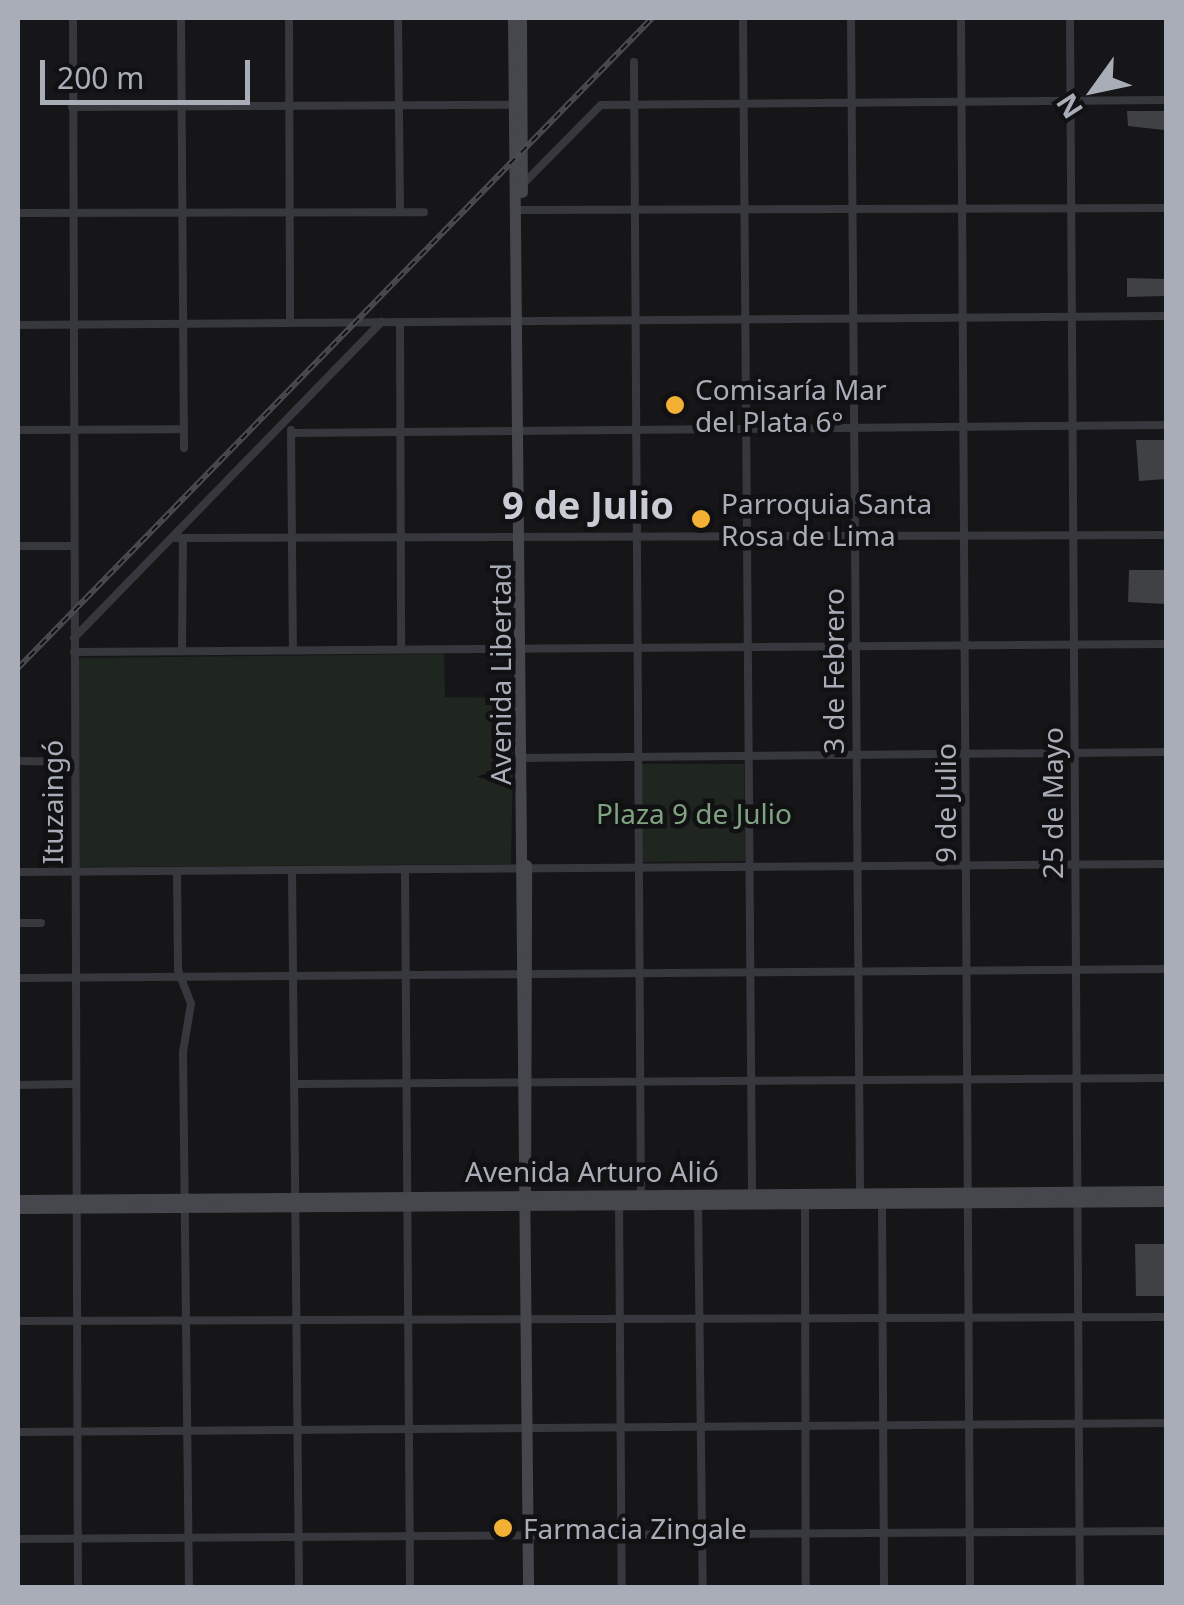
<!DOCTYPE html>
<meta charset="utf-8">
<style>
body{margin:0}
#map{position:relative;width:1184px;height:1605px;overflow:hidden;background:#161618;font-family:"Noto Sans",sans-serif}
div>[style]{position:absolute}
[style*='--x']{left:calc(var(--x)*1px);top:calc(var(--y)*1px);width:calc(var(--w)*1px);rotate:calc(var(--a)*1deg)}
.green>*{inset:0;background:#1e261f}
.building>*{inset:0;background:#404145}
.minor>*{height:8px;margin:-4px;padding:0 4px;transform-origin:4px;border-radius:4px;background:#37383d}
.secondary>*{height:11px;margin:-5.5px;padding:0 5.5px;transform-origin:5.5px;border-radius:5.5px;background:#45474d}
.rail>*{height:6px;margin-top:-3px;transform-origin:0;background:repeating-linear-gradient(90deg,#111113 0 8px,#4a4c52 0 16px);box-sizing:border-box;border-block:2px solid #4a4c52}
.dots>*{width:28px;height:28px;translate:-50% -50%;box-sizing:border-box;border:5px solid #111113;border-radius:50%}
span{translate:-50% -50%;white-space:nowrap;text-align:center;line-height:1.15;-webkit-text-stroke:9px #111113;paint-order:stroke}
.poi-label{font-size:28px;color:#a8adb8}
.left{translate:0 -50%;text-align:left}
.street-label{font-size:28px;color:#a8adb8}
.park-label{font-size:28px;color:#7fa381}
.district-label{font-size:38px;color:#c9ccd4;font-weight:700}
.frame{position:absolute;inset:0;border:20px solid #a8adb8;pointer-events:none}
.north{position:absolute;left:1044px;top:40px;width:100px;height:100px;-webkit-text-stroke:8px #111113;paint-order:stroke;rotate:237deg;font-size:28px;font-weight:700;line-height:40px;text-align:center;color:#a8adb8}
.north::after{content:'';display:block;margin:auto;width:35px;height:45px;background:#a8adb8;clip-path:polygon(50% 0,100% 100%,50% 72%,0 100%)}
.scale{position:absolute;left:40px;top:60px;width:210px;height:45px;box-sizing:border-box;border:5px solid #a8adb8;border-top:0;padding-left:12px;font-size:30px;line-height:35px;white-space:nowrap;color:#a8adb8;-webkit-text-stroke:8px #111113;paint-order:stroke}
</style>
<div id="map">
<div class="green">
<div style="clip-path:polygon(444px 654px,445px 697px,514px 698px,511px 864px,79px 867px,79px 658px)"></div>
<div style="clip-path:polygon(642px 764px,744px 764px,745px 861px,643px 862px)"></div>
</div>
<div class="building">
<div style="clip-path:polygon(1127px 111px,1164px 111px,1164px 130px,1128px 126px)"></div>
<div style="clip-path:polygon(1127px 278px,1166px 279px,1166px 296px,1127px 297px)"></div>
<div style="clip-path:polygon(1136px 440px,1166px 440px,1166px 479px,1139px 481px)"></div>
<div style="clip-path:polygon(1129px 570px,1166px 570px,1166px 604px,1128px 602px)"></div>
<div style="clip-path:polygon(1135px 1244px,1166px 1244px,1166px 1296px,1136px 1296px)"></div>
</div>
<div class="minor">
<div style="--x:73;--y:18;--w:1570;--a:89.82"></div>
<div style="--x:181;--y:18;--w:430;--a:89.6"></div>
<div style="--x:289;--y:18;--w:305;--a:89.8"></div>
<div style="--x:398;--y:18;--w:194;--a:89.4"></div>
<div style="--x:743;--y:18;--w:1180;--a:89.56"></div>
<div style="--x:851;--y:18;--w:1180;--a:89.56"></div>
<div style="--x:961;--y:18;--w:1570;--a:89.67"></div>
<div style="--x:1070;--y:18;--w:1570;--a:89.64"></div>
<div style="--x:634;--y:62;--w:1133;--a:89.65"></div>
<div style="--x:72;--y:107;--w:445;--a:-0.3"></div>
<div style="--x:522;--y:185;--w:112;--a:-45.4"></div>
<div style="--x:601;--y:105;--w:565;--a:-0.51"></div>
<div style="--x:514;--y:210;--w:652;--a:-0.18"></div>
<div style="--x:18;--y:213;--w:406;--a:-0.1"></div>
<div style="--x:400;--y:322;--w:327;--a:89.8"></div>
<div style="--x:18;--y:325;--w:1148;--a:-0.45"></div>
<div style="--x:18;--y:430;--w:166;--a:-0.3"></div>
<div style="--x:291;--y:430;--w:219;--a:89.5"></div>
<div style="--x:294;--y:433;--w:872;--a:-0.53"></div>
<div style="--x:175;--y:538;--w:991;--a:-0.17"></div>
<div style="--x:18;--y:546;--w:56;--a:0"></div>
<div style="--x:74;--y:638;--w:441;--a:-45.8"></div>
<div style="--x:182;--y:649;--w:106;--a:-89.5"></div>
<div style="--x:74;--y:652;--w:1092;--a:-0.42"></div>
<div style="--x:518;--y:758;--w:648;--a:-0.53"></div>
<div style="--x:18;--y:761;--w:57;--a:1"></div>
<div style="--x:405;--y:869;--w:719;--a:89.6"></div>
<div style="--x:292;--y:870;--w:718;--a:89.44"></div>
<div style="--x:177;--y:871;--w:99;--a:89.4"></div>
<div style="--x:178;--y:970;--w:36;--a:69"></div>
<div style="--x:191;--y:1004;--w:49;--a:99.5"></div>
<div style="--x:183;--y:1052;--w:536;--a:89.36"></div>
<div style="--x:18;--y:872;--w:1148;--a:-0.4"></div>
<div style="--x:18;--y:923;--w:23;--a:0"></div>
<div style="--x:18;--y:978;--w:1148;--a:-0.45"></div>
<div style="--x:295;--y:1084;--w:871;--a:-0.39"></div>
<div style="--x:18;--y:1085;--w:56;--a:-1"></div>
<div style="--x:805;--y:1199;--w:389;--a:89.9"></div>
<div style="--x:619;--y:1202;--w:386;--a:89.6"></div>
<div style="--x:698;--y:1202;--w:386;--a:89.3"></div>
<div style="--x:882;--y:1203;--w:385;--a:89.7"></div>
<div style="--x:18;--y:1321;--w:1148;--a:-0.2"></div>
<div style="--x:18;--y:1432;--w:1148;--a:-0.45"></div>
<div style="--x:18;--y:1539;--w:1148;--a:-0.4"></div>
</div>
<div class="secondary">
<div style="--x:513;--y:18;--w:1570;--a:89.45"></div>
<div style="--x:521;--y:20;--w:172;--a:89.7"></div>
<div style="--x:18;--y:1200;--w:1148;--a:-0.45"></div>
<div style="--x:525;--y:1206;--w:341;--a:-89.8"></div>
<div style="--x:18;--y:1208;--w:1148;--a:-0.35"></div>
</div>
<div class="rail">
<div style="--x:18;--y:668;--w:908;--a:-45.71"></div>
</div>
<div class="dots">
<div style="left:675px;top:405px;background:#f2b134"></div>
<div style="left:701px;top:519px;background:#f2b134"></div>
<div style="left:503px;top:1528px;background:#f2b134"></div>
</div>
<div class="poi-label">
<span class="left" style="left:695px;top:405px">Comisaría Mar<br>del Plata 6°</span>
<span class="left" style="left:721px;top:519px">Parroquia Santa<br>Rosa de Lima</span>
<span class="left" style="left:523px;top:1528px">Farmacia Zingale</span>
</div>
<div class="street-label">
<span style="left:833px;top:671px;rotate:-90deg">3 de Febrero</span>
<span style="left:500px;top:674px;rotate:-90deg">Avenida Libertad</span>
<span style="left:52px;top:802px;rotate:-90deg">Ituzaingó</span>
<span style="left:945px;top:803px;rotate:-90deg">9 de Julio</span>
<span style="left:1052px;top:803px;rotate:-90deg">25 de Mayo</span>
<span style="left:592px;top:1171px">Avenida Arturo Alió</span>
</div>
<div class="park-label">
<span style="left:694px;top:813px">Plaza 9 de Julio</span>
</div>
<div class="district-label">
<span style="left:588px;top:505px">9 de Julio</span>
</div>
<div class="frame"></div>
<div class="north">N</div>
<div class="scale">200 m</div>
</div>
